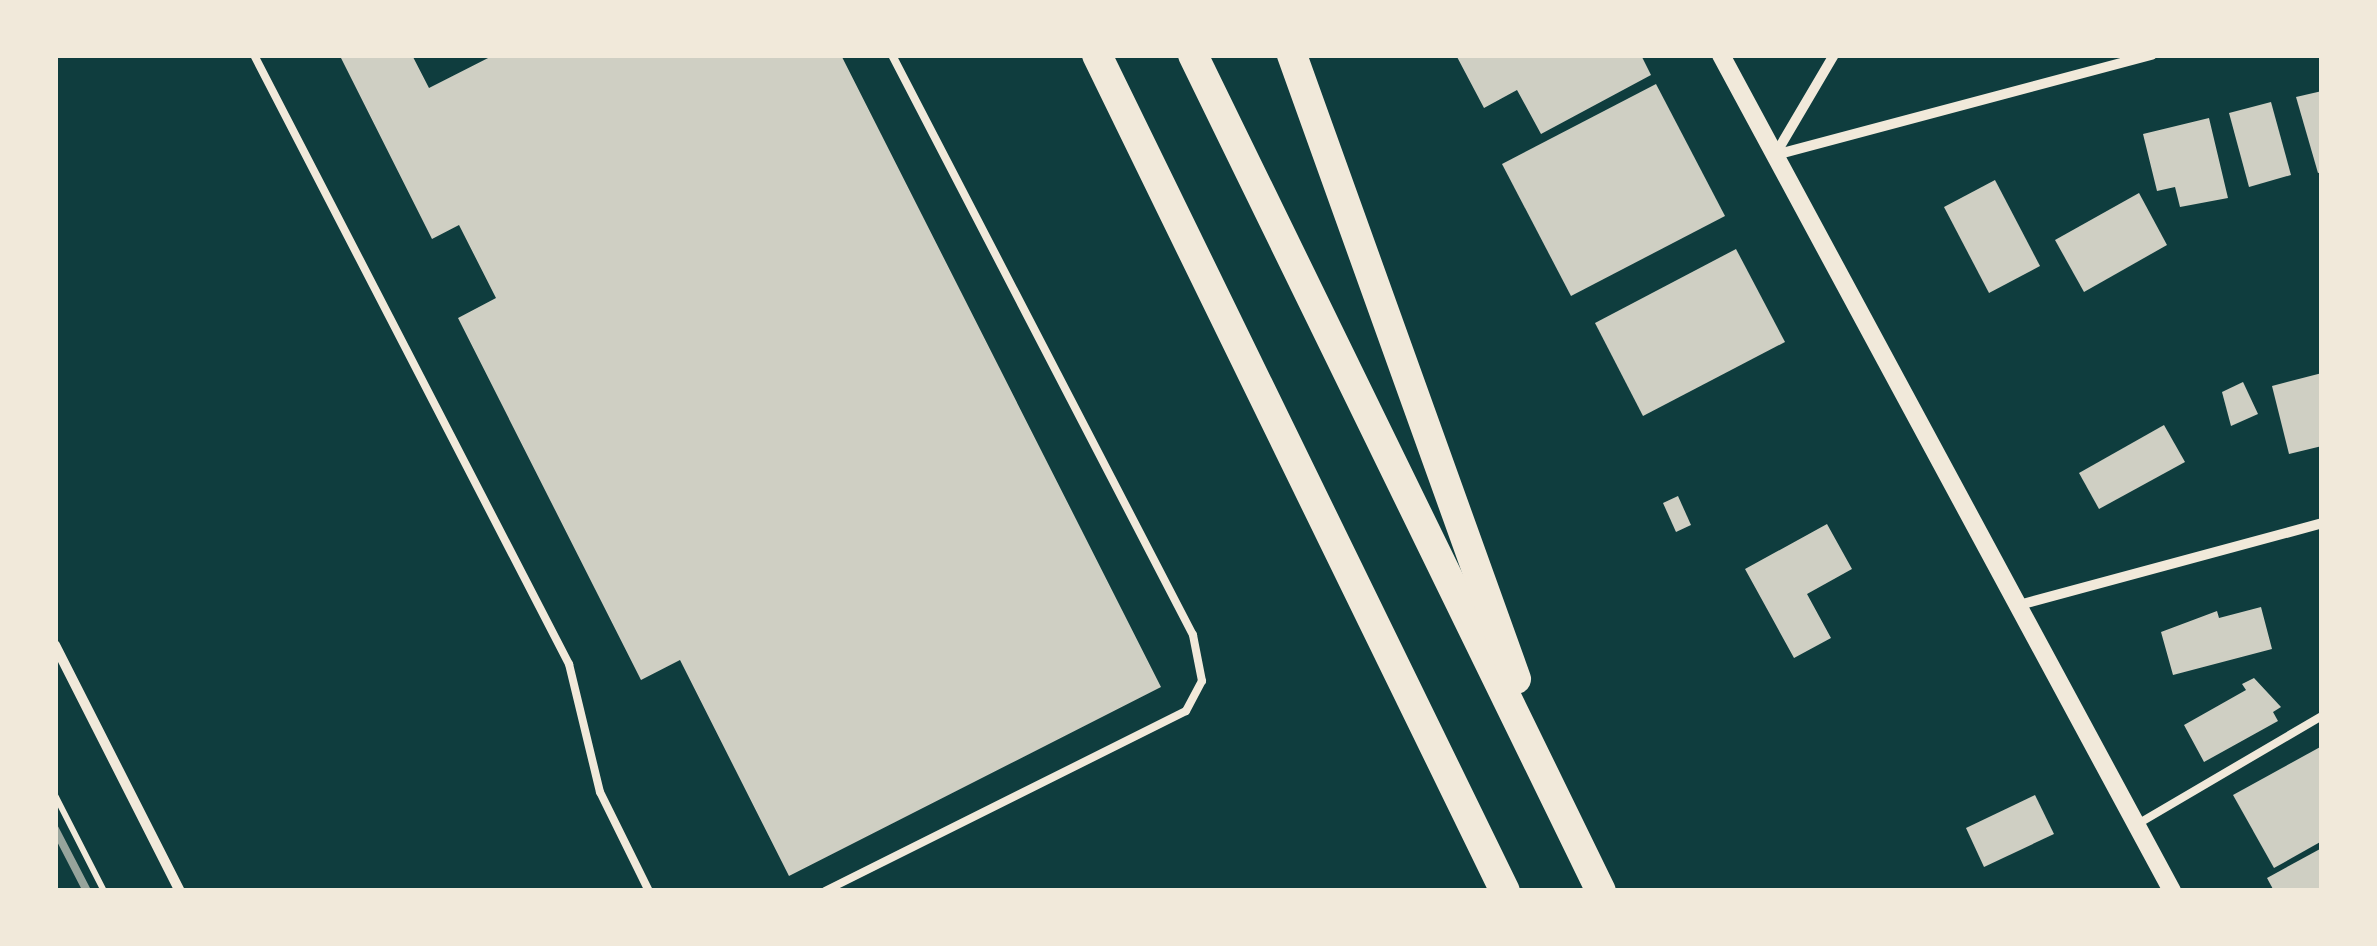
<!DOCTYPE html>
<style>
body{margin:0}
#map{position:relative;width:2377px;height:946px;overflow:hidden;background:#0f3d3e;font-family:"PT Sans",sans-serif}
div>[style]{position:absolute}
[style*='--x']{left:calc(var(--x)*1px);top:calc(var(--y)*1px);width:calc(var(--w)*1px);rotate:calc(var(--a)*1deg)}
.building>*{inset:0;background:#cfcfc3}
.path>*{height:6px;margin:-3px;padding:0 3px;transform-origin:3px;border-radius:3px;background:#f1e9da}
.service>*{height:8px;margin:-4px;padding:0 4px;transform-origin:4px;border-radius:4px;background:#f1e9da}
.minor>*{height:10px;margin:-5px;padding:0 5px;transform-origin:5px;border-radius:5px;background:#f1e9da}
.tertiary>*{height:18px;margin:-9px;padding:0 9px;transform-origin:9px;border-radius:9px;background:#f1e9da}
.motorway>*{height:30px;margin:-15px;padding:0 15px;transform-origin:15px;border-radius:15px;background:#f1e9da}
.rail>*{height:8px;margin:-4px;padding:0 4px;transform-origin:4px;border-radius:4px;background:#97a49c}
span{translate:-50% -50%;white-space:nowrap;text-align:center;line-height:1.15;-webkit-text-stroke:8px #f1e9da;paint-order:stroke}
.frame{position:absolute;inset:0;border:58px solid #f1e9da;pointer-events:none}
</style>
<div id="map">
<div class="building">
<div style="clip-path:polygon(347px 55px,412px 55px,429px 88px,494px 55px,841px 55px,1161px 687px,789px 876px,680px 660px,641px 680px,458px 318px,496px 298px,459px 225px,432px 239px,341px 58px)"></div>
<div style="clip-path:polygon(1456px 55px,1641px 55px,1651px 75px,1541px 134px,1517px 90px,1484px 108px)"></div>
<div style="clip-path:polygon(1656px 84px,1725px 216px,1571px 296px,1502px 164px)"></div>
<div style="clip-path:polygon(2322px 91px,2322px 172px,2318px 173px,2296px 97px)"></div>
<div style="clip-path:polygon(2271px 102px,2291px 175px,2249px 187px,2229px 113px)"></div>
<div style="clip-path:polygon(2209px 118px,2228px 198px,2180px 207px,2175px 187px,2157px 191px,2143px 134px)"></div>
<div style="clip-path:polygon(1995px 180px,2040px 266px,1989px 293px,1944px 207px)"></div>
<div style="clip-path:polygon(2139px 193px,2167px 245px,2084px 292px,2055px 240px)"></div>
<div style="clip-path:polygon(1736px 249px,1785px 342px,1643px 416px,1595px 323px)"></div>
<div style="clip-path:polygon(2322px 373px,2322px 446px,2289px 454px,2272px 386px)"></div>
<div style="clip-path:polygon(2243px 382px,2258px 414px,2231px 426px,2222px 392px)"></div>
<div style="clip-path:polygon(2164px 425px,2185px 462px,2099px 509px,2079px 473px)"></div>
<div style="clip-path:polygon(1678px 496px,1691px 525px,1676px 532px,1663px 503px)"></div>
<div style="clip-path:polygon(1827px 524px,1852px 569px,1807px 594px,1831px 638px,1794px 658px,1745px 569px)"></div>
<div style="clip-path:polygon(2261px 607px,2272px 649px,2173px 675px,2161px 632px,2217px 611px,2219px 618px)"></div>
<div style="clip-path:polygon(2254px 678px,2281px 707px,2273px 712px,2278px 721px,2204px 762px,2184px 725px,2246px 690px,2242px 684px)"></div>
<div style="clip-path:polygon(2322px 746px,2322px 841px,2274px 868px,2233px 795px)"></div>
<div style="clip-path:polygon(2035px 795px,2054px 834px,1984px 867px,1966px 828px)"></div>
<div style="clip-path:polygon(2320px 849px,2322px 891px,2274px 891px,2267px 878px)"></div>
</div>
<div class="path">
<div style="--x:55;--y:795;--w:108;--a:63"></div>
</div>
<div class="service">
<div style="--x:254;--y:55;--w:686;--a:62.65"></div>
<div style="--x:569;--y:664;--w:132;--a:76.4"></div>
<div style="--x:600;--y:792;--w:110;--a:63.7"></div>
<div style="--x:2136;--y:825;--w:216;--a:-30.4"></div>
<div style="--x:825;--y:891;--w:403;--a:-26.5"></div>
<div style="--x:1186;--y:711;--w:34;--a:-62"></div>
<div style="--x:1202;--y:681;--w:47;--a:-101.1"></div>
<div style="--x:1193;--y:635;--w:653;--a:-117.43"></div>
</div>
<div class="minor">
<div style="--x:1775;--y:155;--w:390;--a:-14.9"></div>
<div style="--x:1775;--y:155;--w:116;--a:-59.5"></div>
<div style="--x:2019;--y:605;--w:314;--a:-15.1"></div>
<div style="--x:55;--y:645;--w:276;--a:63.1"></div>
</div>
<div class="tertiary">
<div style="--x:1721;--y:55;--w:950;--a:61.65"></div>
</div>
<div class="motorway">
<div style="--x:1097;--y:55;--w:930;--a:63.99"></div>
<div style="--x:1193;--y:55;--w:930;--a:63.99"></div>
<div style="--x:1292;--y:55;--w:663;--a:70.25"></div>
</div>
<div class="rail">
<div style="--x:55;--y:829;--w:70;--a:62.7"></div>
</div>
<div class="frame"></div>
</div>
